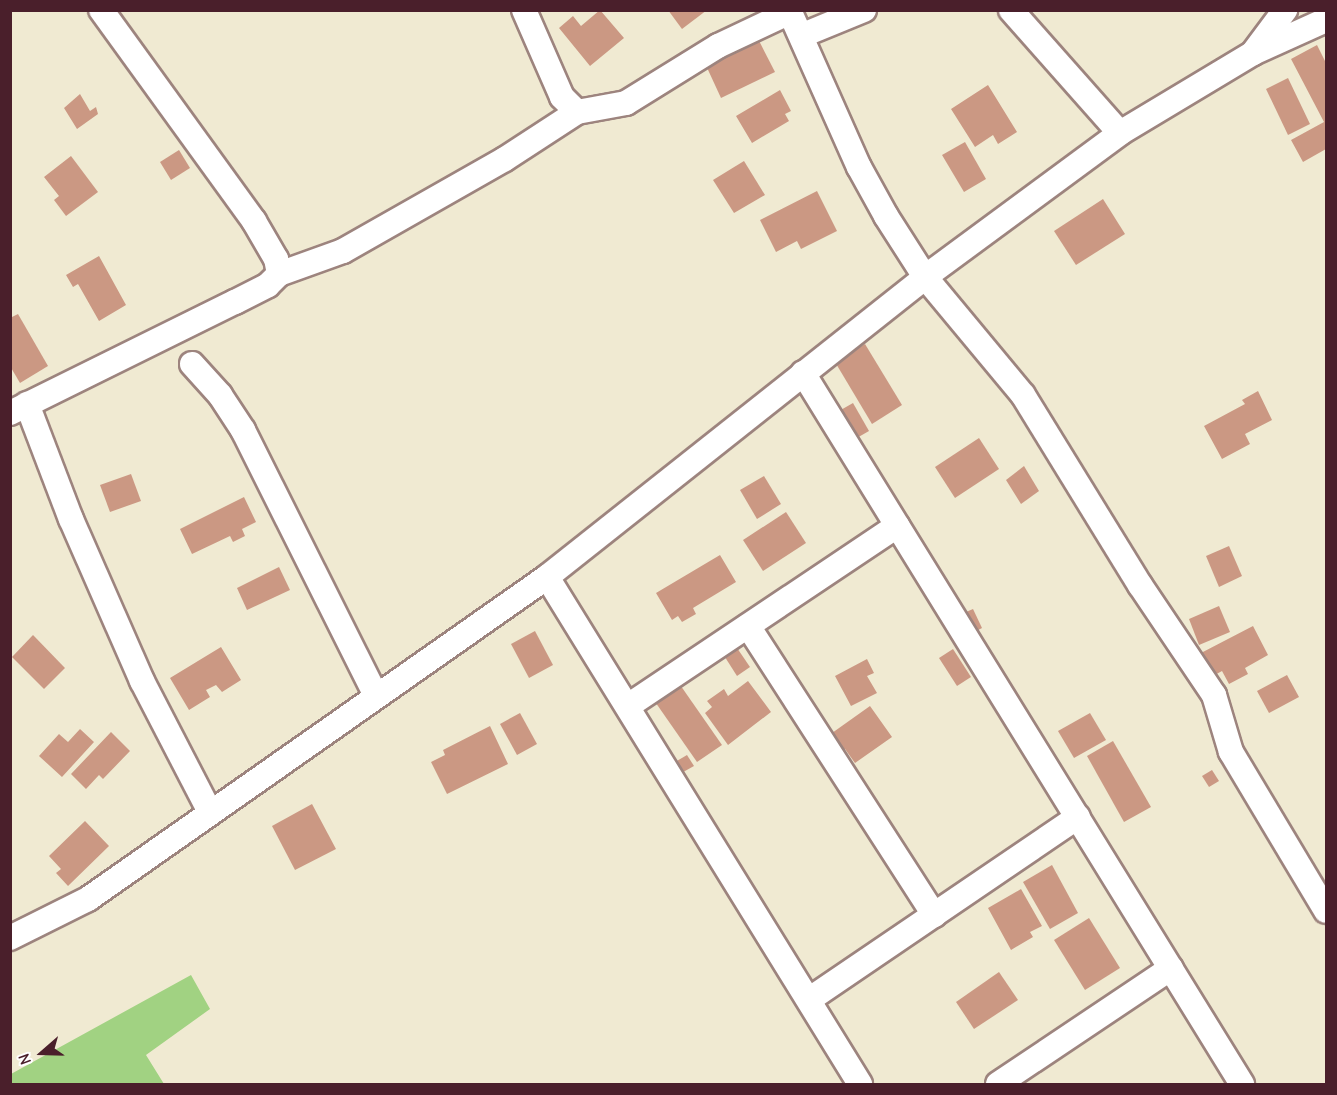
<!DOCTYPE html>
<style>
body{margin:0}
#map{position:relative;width:1337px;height:1095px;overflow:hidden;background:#f0ead2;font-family:"Comic Neue",sans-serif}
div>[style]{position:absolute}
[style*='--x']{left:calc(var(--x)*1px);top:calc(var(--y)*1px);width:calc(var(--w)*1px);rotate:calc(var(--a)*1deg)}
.green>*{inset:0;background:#a1d282}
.building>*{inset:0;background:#cb9883}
.roads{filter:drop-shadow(2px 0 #9d847e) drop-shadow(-2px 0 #9d847e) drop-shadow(0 2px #9d847e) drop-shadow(0 -2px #9d847e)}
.minor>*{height:24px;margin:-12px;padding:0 12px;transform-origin:12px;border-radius:12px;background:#fff}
span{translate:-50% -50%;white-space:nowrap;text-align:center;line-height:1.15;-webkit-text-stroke:4.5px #fff;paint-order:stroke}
.frame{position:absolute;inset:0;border:12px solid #4a1f2b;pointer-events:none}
.north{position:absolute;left:12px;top:1023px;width:60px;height:60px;-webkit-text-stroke:4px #fff;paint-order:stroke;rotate:250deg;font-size:16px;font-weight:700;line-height:24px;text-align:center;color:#4a1f2b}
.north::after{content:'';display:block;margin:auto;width:21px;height:27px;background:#4a1f2b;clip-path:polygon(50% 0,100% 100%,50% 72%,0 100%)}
</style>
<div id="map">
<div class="green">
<div style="clip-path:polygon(191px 975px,210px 1009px,146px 1055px,164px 1084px,11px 1084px,11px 1074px)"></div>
</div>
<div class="building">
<div style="clip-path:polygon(600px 10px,624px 38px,590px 66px,559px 28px,573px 16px,581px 26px)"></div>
<div style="clip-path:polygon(668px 10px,707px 10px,682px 29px)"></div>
<div style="clip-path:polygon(755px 33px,775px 72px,721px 98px,703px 59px)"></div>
<div style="clip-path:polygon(1317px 45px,1326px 63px,1326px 149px,1303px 162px,1291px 140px,1324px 122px,1291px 59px)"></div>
<div style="clip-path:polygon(1288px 78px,1310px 124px,1288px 135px,1266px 89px)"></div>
<div style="clip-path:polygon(988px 85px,1017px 132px,998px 144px,993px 135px,975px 147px,951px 109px)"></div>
<div style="clip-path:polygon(780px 90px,791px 111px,785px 114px,789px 121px,752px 143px,736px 116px)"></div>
<div style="clip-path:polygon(80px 94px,90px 111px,96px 107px,98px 114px,77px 129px,64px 108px)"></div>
<div style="clip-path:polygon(965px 142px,986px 179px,964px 192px,942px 155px)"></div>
<div style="clip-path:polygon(179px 150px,190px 168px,171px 180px,160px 162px)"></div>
<div style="clip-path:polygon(71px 156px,98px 192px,66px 216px,54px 200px,59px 196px,44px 177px)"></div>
<div style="clip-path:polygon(744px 161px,765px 195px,734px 213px,713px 180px)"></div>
<div style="clip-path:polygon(817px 191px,837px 231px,801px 249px,797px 241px,776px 252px,760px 220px)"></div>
<div style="clip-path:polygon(1103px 199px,1125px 234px,1076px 265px,1054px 231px)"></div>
<div style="clip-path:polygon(99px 256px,126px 305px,99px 321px,78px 284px,73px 287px,66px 275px)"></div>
<div style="clip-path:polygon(18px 314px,48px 366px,20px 383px,10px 366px,10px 318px)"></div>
<div style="clip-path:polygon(865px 344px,902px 405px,872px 424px,835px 362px)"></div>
<div style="clip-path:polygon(1258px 391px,1272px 420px,1245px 434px,1250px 444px,1222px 459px,1204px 426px,1245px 404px,1242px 400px)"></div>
<div style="clip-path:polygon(853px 403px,869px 431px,848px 443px,832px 415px)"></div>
<div style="clip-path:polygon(979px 438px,999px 469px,955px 498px,935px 467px)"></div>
<div style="clip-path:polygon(1024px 466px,1039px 491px,1021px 504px,1006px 480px)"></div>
<div style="clip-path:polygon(131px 474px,141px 501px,110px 512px,100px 485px)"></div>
<div style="clip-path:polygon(764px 476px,781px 504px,757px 519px,740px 490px)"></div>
<div style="clip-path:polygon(244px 497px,256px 522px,242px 529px,245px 536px,233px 542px,230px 536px,192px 554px,180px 529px)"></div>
<div style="clip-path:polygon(786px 512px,806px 543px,763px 571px,743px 540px)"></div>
<div style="clip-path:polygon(1229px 546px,1242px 576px,1219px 587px,1206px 556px)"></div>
<div style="clip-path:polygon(720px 555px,736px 582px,693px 608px,696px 614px,682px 622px,678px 616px,672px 620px,656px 593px)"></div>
<div style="clip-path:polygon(279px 567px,290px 590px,247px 610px,237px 588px)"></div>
<div style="clip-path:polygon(1219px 606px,1230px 632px,1199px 645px,1189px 619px)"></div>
<div style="clip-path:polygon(973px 609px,982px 628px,967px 636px,957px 616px)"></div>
<div style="clip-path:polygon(1253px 626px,1268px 655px,1245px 668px,1248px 674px,1229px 684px,1222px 671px,1213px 676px,1201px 653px)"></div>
<div style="clip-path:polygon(535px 631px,553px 665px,529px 678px,511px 644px)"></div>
<div style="clip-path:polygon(33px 635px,65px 668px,44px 689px,12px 657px)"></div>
<div style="clip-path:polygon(735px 645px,750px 667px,737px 676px,723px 654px)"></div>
<div style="clip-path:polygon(221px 647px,241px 680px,222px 692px,216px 685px,206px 690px,210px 697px,189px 710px,170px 678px)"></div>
<div style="clip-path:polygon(953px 649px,971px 677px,957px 686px,939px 658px)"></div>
<div style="clip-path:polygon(867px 659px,874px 673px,867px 676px,877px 693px,851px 706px,835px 676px)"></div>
<div style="clip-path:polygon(1287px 675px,1299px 697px,1269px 713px,1257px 691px)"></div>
<div style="clip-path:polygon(676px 679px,722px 745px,697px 762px,651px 696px)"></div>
<div style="clip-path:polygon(748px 681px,771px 712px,728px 745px,705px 713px,712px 707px,707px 701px,724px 689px,728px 696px)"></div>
<div style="clip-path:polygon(870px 706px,892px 737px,855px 763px,845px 749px,837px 755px,825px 738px)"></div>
<div style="clip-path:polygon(520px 713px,537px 744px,517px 755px,500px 724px)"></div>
<div style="clip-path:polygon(1090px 713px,1106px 740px,1074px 758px,1058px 731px)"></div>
<div style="clip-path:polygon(490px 726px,508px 764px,447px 794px,431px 762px,445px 755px,443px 750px)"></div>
<div style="clip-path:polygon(80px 729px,94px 742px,62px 777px,39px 756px,59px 734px,68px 742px)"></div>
<div style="clip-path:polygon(111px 732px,130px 751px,103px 779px,99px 775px,86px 789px,71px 774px)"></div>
<div style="clip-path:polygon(1113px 741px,1151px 807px,1124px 822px,1087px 756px)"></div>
<div style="clip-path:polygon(687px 755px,694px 766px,676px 776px,670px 765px)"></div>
<div style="clip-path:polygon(1212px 770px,1219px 781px,1209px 787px,1202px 776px)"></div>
<div style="clip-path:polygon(312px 804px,336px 849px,295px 870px,272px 826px)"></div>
<div style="clip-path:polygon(85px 821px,109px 846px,68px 886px,56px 873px,61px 869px,49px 856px)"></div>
<div style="clip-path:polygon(1052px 865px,1078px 913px,1050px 929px,1023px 882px)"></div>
<div style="clip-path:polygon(1021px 889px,1042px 926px,1030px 932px,1033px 937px,1011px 950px,988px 908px)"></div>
<div style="clip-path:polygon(1089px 918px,1120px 968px,1085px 990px,1054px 940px)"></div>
<div style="clip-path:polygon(999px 972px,1018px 1000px,974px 1029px,956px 1002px)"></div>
</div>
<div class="roads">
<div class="minor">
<div style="--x:524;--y:10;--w:95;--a:66.4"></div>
<div style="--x:562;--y:97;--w:21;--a:45"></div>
<div style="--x:577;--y:112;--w:50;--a:-10.4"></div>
<div style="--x:626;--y:103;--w:108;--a:-31.8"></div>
<div style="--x:718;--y:46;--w:80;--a:-25.3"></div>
<div style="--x:789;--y:10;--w:172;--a:66"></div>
<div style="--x:859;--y:167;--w:56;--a:61.1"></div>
<div style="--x:886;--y:216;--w:72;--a:57.4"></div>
<div style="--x:925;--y:277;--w:153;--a:50.3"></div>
<div style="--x:1023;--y:395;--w:223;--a:58.4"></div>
<div style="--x:1140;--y:585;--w:133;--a:56.1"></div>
<div style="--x:1214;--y:695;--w:59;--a:73.4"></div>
<div style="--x:1231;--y:752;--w:185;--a:59.1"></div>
<div style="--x:1011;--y:10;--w:164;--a:48.5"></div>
<div style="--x:803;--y:35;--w:66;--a:-22.3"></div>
<div style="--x:1255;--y:52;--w:78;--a:-24.3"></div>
<div style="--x:279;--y:274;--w:68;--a:-19.8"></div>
<div style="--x:343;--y:251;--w:186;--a:-29.6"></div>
<div style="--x:505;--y:159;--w:86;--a:-33.1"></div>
<div style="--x:192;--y:364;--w:42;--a:47.9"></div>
<div style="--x:220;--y:395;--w:42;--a:56.7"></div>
<div style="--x:243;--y:430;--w:297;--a:63.4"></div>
<div style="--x:803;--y:373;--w:836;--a:58.31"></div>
<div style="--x:27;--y:404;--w:123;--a:69.1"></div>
<div style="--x:71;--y:519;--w:177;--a:66.3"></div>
<div style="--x:142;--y:681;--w:148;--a:62.6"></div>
<div style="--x:10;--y:413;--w:251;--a:-26.3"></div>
<div style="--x:235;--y:302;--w:37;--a:-27"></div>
<div style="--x:268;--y:285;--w:16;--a:-45"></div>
<div style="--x:279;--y:274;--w:15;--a:-101"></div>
<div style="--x:276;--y:259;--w:44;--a:-120.1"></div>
<div style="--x:254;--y:221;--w:261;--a:-125.9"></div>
<div style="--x:547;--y:577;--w:596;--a:58.31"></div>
<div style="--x:748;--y:626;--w:344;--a:57.2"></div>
<div style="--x:628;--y:706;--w:324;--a:-33.8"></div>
<div style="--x:10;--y:938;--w:87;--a:-26.6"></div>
<div style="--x:88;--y:899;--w:561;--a:-35.05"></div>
<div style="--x:547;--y:577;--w:483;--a:-38.4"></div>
<div style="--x:925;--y:277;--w:242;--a:-36.4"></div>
<div style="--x:1120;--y:133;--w:155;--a:-31"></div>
<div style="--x:1253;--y:53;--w:54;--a:-53.3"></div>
<div style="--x:810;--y:999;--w:324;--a:-34.2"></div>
<div style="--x:998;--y:1084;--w:208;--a:-33.8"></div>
</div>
</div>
<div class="frame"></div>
<div class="north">N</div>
</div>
